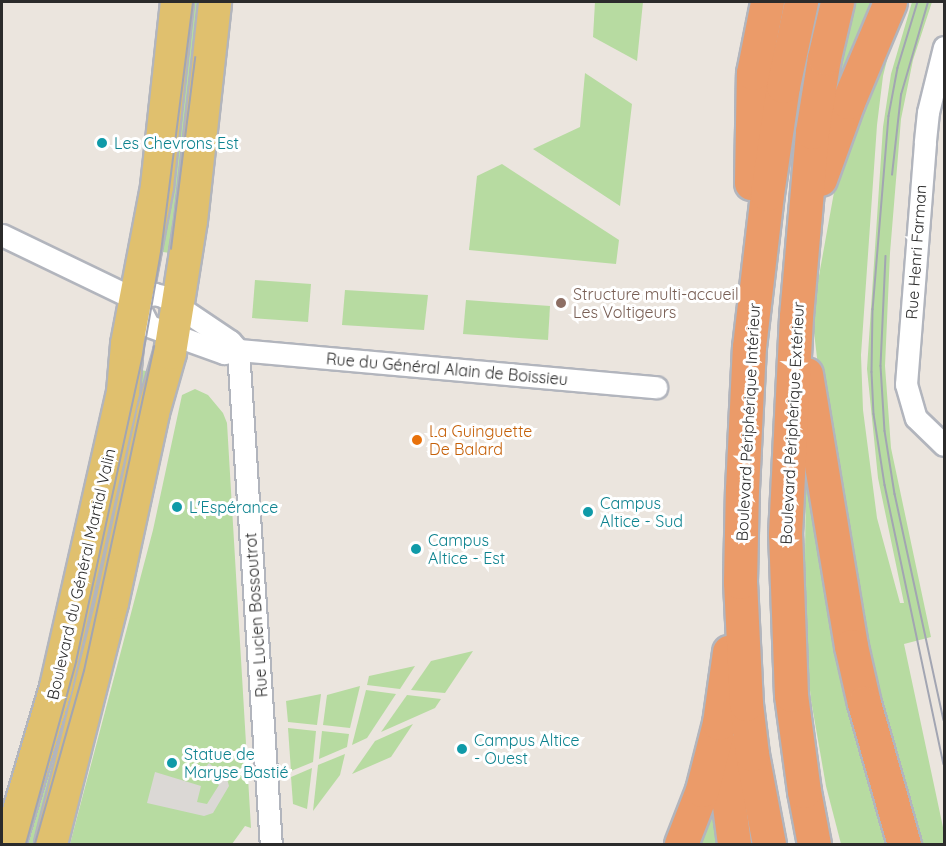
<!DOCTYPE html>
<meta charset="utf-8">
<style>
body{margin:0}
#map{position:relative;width:946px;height:846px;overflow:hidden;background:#ebe5de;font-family:Quicksand,sans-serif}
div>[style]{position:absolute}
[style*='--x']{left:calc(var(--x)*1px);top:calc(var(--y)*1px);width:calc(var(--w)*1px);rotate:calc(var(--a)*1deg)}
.green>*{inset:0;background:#b7dba1}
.plaza>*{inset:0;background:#dbd8d5}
.roads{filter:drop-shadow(2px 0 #b2b5bd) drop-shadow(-2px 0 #b2b5bd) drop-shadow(0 2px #b2b5bd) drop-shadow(0 -2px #b2b5bd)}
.street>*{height:21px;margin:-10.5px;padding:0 10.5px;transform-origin:10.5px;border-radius:10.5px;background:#fff}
.primary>*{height:32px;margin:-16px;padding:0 16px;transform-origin:16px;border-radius:16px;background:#e0c06e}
.highway>*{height:33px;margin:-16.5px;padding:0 16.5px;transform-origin:16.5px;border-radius:16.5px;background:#eb9b69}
.tram>*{height:1.5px;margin:-0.75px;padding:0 0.75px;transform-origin:0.75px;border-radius:0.75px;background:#a2a5b2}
.dots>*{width:16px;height:16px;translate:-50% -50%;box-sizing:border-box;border:3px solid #fff;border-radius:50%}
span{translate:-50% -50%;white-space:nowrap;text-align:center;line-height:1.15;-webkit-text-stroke:6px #fff;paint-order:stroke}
.culture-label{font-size:16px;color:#0d838f}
.left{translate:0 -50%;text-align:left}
.street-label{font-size:16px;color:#2b2b2b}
.education-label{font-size:16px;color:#785e54}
.food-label{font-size:16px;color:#c56008}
.frame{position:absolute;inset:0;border:3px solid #2b2b2b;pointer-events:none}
</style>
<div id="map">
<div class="green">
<div style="clip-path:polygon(186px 2px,207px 2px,177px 254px,156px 251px)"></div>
<div style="clip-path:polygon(595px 2px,643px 2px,637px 61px,593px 37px)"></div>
<div style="clip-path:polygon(856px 2px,878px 2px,843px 85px,836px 80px)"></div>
<div style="clip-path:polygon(912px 2px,932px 2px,913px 60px,901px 119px,890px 253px,885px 366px,891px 448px,931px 637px,904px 644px,944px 832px,944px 844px,920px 844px,888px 733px,860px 623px,821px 392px,814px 332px,815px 298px,838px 170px,897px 20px,883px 76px,877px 125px,861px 355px,863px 410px,877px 518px,900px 603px,904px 603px,878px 478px,867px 369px,883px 127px,891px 74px)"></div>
<div style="clip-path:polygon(585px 73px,632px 104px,620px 206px,533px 149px,580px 127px)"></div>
<div style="clip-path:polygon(502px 164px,619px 240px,616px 264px,469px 250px,477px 176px)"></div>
<div style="clip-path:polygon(255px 280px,311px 284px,308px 322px,252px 318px)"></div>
<div style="clip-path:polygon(345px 290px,428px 295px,424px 330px,342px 325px)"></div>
<div style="clip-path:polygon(466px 300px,550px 306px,548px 340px,463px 334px)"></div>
<div style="clip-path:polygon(136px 369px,156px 373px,42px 844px,20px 844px)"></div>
<div style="clip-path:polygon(195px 389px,208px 395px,223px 413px,227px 423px,251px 828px,245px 826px,232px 844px,70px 844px,153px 530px,182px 395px)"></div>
<div style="clip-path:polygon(806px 479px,811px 481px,892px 844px,841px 844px,826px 786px,811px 700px,804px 633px)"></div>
<div style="clip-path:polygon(473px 651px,445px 693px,411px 690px,431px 661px)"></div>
<div style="clip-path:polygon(415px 666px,400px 689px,367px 685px,369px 676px)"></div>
<div style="clip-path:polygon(360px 686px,350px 728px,323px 725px,327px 695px)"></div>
<div style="clip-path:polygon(366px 690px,396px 694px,367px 738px,352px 745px)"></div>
<div style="clip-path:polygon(321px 694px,317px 725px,288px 722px,286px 701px)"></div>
<div style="clip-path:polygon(407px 695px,441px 699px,435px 708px,381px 732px)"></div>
<div style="clip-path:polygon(413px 724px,391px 757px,352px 774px,375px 741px)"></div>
<div style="clip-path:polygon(288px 728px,316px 731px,313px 762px,291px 771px)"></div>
<div style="clip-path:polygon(322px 731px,349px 734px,347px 747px,319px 759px)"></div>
<div style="clip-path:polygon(345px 754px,340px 775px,313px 811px,318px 765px)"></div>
<div style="clip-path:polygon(312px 768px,307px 809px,293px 804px,291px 777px)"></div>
<div style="clip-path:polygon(713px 808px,722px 844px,690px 844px,704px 812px)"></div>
</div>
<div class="plaza">
<div style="clip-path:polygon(209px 763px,227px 779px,229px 786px,213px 813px,204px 816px,147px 803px,155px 772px,201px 786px,197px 802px,207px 804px,219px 785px,203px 770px)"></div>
</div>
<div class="roads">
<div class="street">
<div style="--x:944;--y:47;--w:67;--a:103.8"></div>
<div style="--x:928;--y:112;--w:31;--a:96"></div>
<div style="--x:925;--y:143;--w:242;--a:94.5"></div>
<div style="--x:906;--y:384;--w:35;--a:74"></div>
<div style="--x:916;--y:418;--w:39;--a:44"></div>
<div style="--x:2;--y:235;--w:148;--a:25.7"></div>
<div style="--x:135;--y:299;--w:30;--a:63"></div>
<div style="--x:149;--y:326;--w:80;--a:19.8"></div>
<div style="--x:224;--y:353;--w:14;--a:-12"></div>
<div style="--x:238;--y:350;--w:420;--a:5.1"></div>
<div style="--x:135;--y:299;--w:20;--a:-15"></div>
<div style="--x:154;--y:294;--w:9;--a:13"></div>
<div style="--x:163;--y:296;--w:81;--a:33.9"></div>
<div style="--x:230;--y:341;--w:12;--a:48"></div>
<div style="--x:238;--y:350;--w:495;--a:86.2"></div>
</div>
<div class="primary">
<div style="--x:9;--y:844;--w:164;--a:-73.3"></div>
<div style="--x:56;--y:687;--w:303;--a:-77.2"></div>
<div style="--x:123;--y:392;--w:48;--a:-85.2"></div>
<div style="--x:127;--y:344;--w:161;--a:-79.2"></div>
<div style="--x:157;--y:186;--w:185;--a:-83.8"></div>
<div style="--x:51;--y:844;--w:249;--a:-75.8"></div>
<div style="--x:112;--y:603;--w:194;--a:-77.8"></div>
<div style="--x:153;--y:413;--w:62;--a:-74.2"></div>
<div style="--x:170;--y:353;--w:134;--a:-81"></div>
<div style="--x:191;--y:221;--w:220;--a:-83.7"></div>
</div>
<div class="highway">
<div style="--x:820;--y:179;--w:82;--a:-70"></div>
<div style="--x:848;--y:102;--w:108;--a:-67.2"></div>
<div style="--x:751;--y:183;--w:110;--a:-89"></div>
<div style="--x:753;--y:73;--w:72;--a:-78.8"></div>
<div style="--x:806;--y:374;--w:276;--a:80.6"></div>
<div style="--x:851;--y:646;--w:58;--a:77.2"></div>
<div style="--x:864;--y:703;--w:147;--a:74.2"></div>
<div style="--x:721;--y:746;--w:99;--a:82.4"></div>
<div style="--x:681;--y:844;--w:58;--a:-68.7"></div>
<div style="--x:702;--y:790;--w:69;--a:-75.8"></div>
<div style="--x:719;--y:723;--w:72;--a:-82"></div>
<div style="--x:769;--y:844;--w:92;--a:-100.7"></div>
<div style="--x:752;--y:754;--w:50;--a:-96.8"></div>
<div style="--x:746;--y:704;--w:122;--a:-92.8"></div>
<div style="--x:740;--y:582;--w:93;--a:-88.8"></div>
<div style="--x:742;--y:489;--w:142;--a:-87.2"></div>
<div style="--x:749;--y:347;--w:154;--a:-83.3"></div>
<div style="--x:767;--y:194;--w:109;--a:-81.6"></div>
<div style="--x:783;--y:86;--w:86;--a:-77.9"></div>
<div style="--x:814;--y:844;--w:54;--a:-100.7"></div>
<div style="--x:804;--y:791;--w:97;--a:-97.7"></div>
<div style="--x:791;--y:695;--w:161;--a:-92.1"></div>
<div style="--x:785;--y:534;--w:218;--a:-87.1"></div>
<div style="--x:796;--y:316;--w:185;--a:-85"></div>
<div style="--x:812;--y:132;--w:75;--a:-80.8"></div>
<div style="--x:824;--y:58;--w:57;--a:-76.9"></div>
</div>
</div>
<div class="tram">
<div style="--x:918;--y:2;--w:69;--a:106.9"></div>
<div style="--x:898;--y:68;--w:49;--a:100.6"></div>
<div style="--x:889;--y:116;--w:194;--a:94.7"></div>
<div style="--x:873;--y:309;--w:63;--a:90.9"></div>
<div style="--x:872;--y:372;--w:42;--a:87.3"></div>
<div style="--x:874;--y:414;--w:72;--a:81.2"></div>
<div style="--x:885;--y:485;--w:285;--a:78.1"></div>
<div style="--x:892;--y:175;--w:81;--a:-83.6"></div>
<div style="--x:901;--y:95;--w:97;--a:-73.8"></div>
<div style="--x:171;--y:249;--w:193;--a:-82.8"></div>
<div style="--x:886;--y:256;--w:110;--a:92.6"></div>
<div style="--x:881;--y:366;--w:65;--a:86.5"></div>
<div style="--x:885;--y:431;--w:64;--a:81"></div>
<div style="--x:895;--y:494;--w:231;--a:77.8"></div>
<div style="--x:26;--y:844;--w:189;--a:-74.6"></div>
<div style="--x:76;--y:662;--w:314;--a:-77.7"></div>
<div style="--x:143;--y:355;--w:105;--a:-80.1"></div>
<div style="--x:161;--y:252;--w:252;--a:-82.7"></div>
<div style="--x:35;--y:844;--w:180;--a:-74.2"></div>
<div style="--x:84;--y:671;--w:332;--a:-77.8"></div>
</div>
<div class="dots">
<div style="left:102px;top:143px;background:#0f9aa8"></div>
<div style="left:561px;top:303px;background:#8d6e63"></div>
<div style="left:417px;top:440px;background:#e8710a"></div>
<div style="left:177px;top:507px;background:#0f9aa8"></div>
<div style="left:588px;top:512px;background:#0f9aa8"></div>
<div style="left:416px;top:549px;background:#0f9aa8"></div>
<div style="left:462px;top:749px;background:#0f9aa8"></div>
<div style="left:172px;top:763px;background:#0f9aa8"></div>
</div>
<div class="culture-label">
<span class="left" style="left:114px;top:143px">Les Chevrons Est</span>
<span class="left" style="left:600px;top:512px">Campus<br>Altice - Sud</span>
<span class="left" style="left:189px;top:507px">L'Espérance</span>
<span class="left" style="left:428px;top:549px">Campus<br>Altice - Est</span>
<span class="left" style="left:474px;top:749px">Campus Altice<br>- Ouest</span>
<span class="left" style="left:184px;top:763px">Statue de<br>Maryse Bastié</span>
</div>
<div class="street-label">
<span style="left:916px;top:252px;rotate:-86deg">Rue Henri Farman</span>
<span style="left:447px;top:369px;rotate:5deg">Rue du Général Alain de Boissieu</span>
<span style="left:748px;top:422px;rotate:-87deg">Boulevard Périphérique Intérieur</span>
<span style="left:792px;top:423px;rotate:-87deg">Boulevard Périphérique Extérieur</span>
<span style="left:81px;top:574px;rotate:-77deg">Boulevard du Général Martial Valin</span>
<span style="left:256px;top:615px;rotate:-94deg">Rue Lucien Bossoutrot</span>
</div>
<div class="education-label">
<span class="left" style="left:573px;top:303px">Structure multi-accueil<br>Les Voltigeurs</span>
</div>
<div class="food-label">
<span class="left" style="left:429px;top:440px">La Guinguette<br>De Balard</span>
</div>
<div class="frame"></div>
</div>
